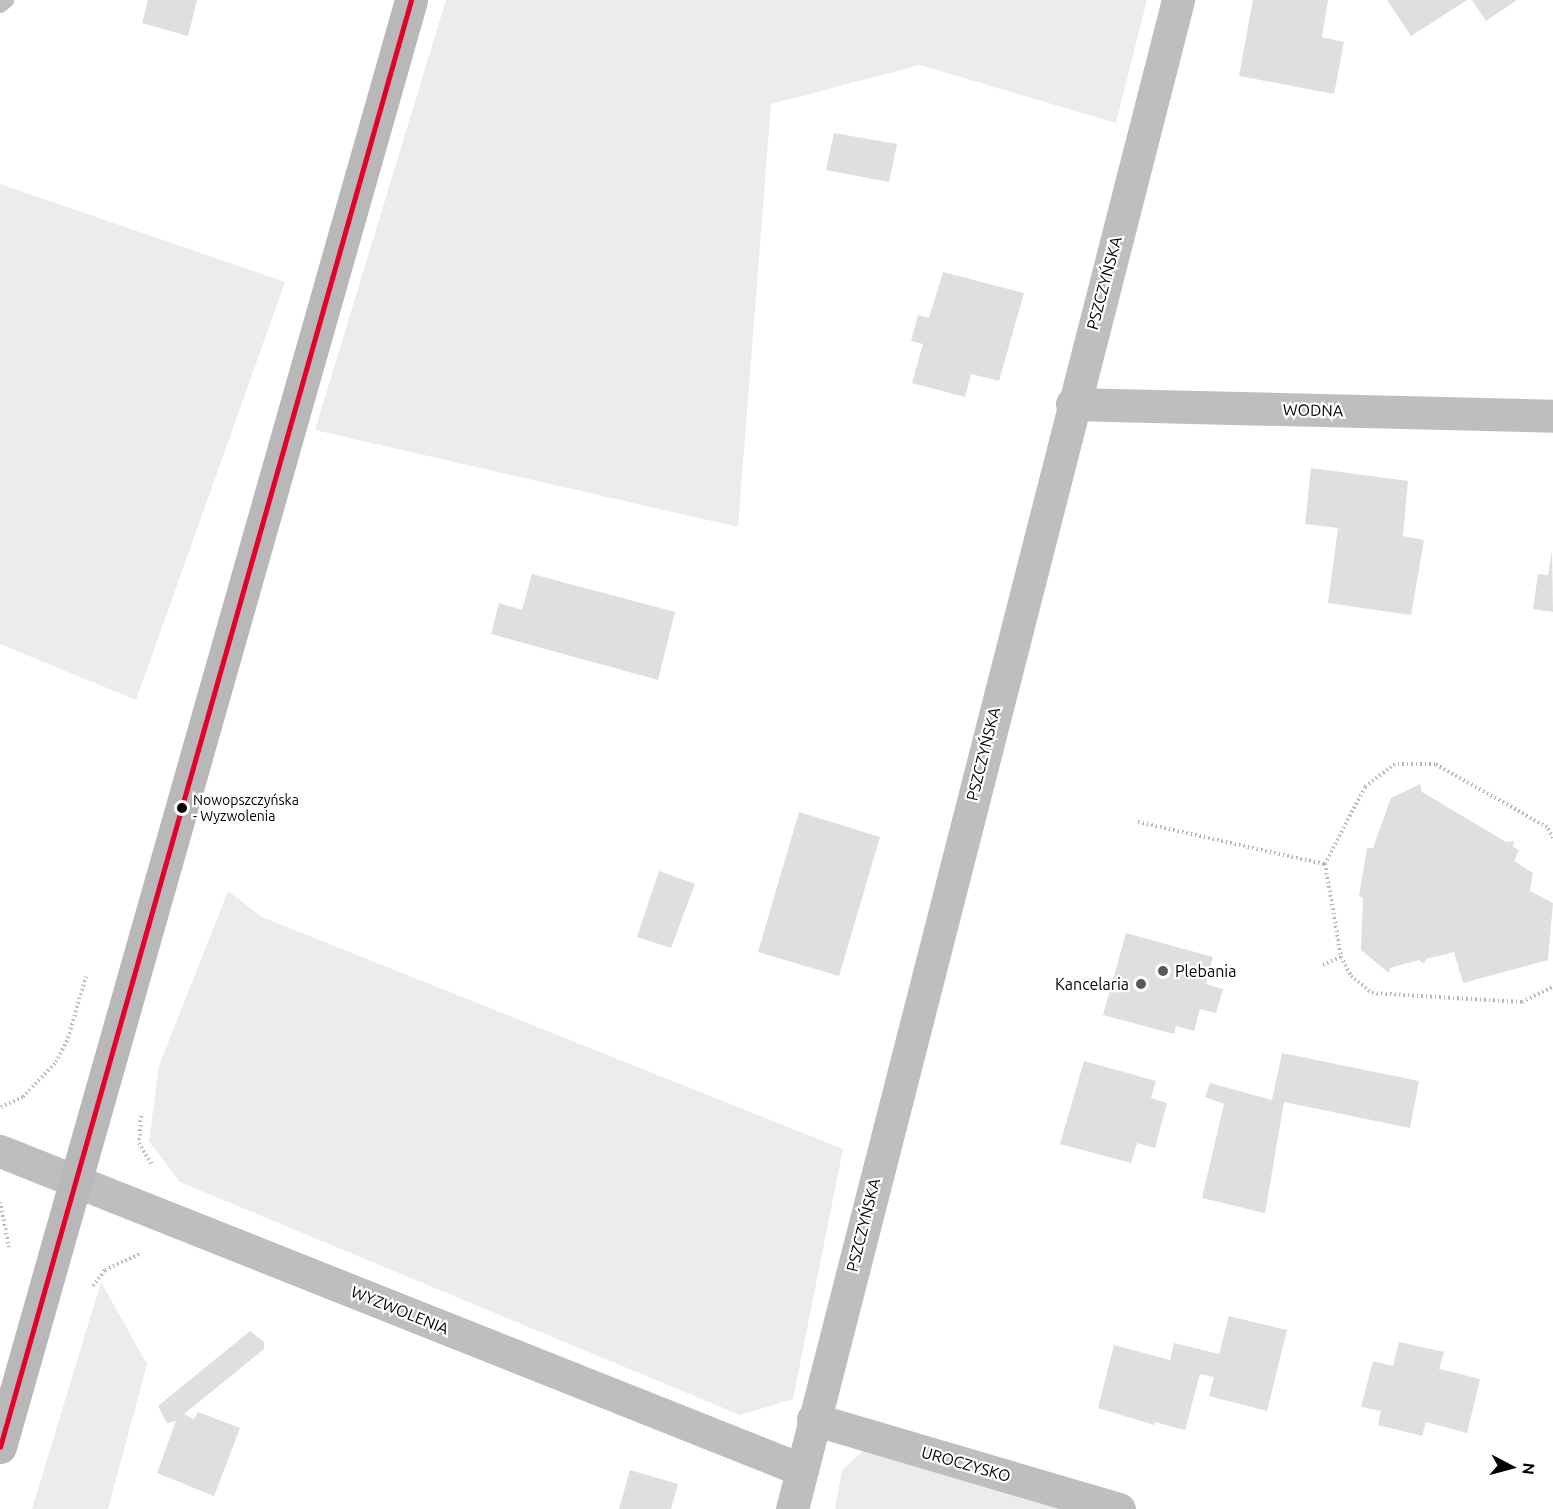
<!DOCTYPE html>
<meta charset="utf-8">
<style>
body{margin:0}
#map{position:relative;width:1553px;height:1509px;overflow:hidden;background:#fff;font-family:Ubuntu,sans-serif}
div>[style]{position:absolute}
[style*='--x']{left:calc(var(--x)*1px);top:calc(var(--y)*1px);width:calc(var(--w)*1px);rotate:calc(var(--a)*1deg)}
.green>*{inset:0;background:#ececec}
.stream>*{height:15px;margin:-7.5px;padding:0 7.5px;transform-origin:7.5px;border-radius:7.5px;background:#bfbfbf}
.building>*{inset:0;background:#dfdfdf}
.path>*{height:4px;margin-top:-2px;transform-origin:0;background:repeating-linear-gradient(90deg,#b9b9b9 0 1.5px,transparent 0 4.5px)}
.minor>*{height:33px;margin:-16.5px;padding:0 16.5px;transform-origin:16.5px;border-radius:16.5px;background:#bebebe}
.secondary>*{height:33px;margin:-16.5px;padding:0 16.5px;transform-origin:16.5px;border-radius:16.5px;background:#b8b8b8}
.bus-1>*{height:4.5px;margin:-2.25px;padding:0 2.25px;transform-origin:2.25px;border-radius:2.25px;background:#e4002b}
.dots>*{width:16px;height:16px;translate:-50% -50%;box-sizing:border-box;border:3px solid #fff;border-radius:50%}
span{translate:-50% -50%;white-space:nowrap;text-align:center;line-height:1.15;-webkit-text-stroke:4.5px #fff;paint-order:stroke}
.bus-label{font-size:14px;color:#000}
.left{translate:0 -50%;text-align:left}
.street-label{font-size:16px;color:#000}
.poi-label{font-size:16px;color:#000}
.right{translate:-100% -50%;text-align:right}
.north{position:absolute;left:1481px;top:1437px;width:60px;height:60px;-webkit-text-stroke:4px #fff;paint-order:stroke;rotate:96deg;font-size:16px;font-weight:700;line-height:24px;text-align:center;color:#000}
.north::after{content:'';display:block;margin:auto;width:21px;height:27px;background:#000;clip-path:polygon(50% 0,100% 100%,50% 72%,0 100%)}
</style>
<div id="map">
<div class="green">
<div style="clip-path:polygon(446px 0,1147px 0,1116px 123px,920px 65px,771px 104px,738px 527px,315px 430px)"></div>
<div style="clip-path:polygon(0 184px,285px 282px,136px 700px,0 644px)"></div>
<div style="clip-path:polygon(228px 891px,262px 917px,843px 1149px,793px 1399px,740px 1415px,180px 1182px,149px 1141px,159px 1066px)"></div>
<div style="clip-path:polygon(101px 1282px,147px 1364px,108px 1509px,32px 1509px)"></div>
<div style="clip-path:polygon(868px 1446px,1067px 1509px,835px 1509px,842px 1470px)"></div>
</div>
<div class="stream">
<div style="--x:0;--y:5;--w:8;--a:-40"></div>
</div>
<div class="building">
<div style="clip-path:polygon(148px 0,197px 0,188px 36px,142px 23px)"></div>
<div style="clip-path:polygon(1253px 0,1328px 0,1322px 37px,1344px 42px,1334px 94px,1239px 76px)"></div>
<div style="clip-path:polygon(1387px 0,1467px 0,1411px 36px)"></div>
<div style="clip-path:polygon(1472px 0,1517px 0,1486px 21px)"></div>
<div style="clip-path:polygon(834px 133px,897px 144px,889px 182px,826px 170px)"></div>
<div style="clip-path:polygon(943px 272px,1024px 293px,999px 381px,971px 374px,965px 397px,912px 383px,923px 344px,911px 341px,918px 315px,929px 318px)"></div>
<div style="clip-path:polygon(1311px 468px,1408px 481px,1403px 536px,1424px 540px,1411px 615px,1328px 603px,1338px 528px,1305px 524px)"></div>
<div style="clip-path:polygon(1552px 551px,1553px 612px,1533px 609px,1538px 574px,1548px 575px)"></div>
<div style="clip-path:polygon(532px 574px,675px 612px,658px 680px,491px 634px,499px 603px,522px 610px)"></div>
<div style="clip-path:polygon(1420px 784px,1422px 792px,1506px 842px,1514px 841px,1513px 847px,1519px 850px,1514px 861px,1533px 873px,1530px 891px,1553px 903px,1548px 960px,1463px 983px,1454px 952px,1426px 959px,1424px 964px,1419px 960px,1390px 968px,1389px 973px,1361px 950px,1363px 898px,1359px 896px,1367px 848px,1373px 848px,1391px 798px)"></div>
<div style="clip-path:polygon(799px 812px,880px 837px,839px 976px,758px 952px)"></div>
<div style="clip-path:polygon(659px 871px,695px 884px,671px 948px,637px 937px)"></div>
<div style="clip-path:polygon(1126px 933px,1213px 957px,1206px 984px,1223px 989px,1216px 1013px,1200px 1009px,1194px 1031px,1176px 1026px,1174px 1034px,1103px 1015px)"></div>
<div style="clip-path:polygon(1282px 1053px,1419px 1081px,1410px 1128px,1284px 1102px,1265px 1213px,1202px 1198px,1224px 1104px,1205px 1097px,1210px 1083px,1272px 1100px)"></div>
<div style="clip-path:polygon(1084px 1061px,1156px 1081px,1151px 1098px,1167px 1103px,1155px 1148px,1137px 1143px,1131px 1163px,1060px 1144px)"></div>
<div style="clip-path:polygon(1229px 1316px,1287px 1330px,1267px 1411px,1209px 1396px,1214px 1377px,1200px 1374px,1185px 1430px,1155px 1422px,1154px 1425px,1098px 1408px,1114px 1345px,1170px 1360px,1174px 1343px,1219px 1354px)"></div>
<div style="clip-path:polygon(250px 1331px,264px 1342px,264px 1349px,184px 1414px,194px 1419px,198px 1412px,240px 1428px,214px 1496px,157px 1473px,176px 1421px,167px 1423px,158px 1406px)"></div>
<div style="clip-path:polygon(1399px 1342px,1444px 1352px,1439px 1369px,1480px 1379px,1467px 1433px,1426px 1422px,1422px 1436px,1378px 1425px,1381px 1411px,1361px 1407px,1373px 1361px,1393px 1366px)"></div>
<div style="clip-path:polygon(630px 1470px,678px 1484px,671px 1509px,619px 1509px)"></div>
</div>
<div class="path">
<div style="--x:1138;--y:822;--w:192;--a:12.7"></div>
<div style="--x:1553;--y:838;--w:13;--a:-119"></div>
<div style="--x:1547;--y:827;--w:129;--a:-150.6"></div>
<div style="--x:1435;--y:764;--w:40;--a:180"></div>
<div style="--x:1395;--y:764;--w:38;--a:143"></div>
<div style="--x:1365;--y:787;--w:87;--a:117.5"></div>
<div style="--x:1325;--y:864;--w:94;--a:80.2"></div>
<div style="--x:1341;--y:957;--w:21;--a:62"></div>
<div style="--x:1351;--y:976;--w:27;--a:39"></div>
<div style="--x:1372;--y:993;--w:150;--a:3.4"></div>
<div style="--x:1522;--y:1002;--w:34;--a:-26"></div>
<div style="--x:1323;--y:965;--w:20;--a:-24"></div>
<div style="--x:1;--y:1107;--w:24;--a:-24"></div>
<div style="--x:23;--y:1097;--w:48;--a:-46.7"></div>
<div style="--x:56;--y:1062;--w:27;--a:-63"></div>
<div style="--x:68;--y:1038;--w:64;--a:-73.6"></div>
<div style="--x:141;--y:1116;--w:27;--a:94"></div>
<div style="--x:139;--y:1143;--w:26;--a:59"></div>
<div style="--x:0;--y:1202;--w:46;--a:78.7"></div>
<div style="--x:93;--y:1286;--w:20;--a:-53"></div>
<div style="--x:105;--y:1270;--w:38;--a:-25"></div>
</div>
<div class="minor">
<div style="--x:1072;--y:404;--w:481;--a:1.4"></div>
<div style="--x:0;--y:1151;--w:861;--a:21.68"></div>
<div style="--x:813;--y:1419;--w:319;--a:16.4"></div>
<div style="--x:792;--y:1509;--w:1558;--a:-75.65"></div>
</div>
<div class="secondary">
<div style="--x:0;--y:1447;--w:1504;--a:-74.14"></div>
</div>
<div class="bus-1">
<div style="--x:0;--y:1447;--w:1504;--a:-74.14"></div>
</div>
<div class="dots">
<div style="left:182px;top:808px;background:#000"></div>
<div style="left:1163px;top:971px;background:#595959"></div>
<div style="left:1141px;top:984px;background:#595959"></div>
</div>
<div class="bus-label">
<span class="left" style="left:193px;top:808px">Nowopszczyńska<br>- Wyzwolenia</span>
</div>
<div class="street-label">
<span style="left:1104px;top:283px;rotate:-75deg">PSZCZYŃSKA</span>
<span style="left:1313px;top:410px;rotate:1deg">WODNA</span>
<span style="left:983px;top:754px;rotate:-76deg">PSZCZYŃSKA</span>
<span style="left:863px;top:1225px;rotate:-76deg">PSZCZYŃSKA</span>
<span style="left:400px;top:1310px;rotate:22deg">WYZWOLENIA</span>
<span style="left:966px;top:1464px;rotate:16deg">UROCZYSKO</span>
</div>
<div class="poi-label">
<span class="left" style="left:1175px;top:971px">Plebania</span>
<span class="right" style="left:1129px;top:984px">Kancelaria</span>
</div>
<div class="north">N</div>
</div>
